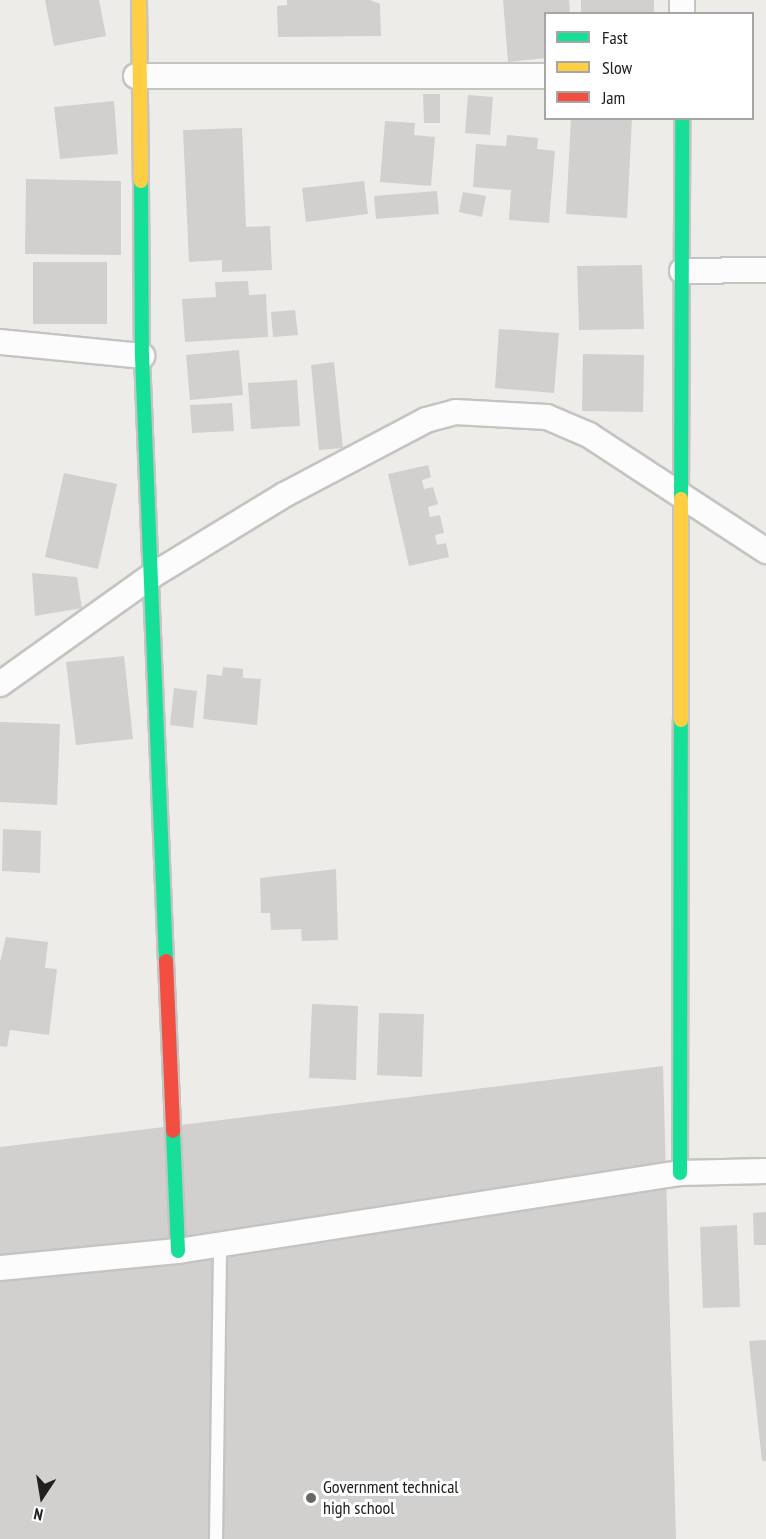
<!DOCTYPE html>
<style>
body{margin:0}
#map{position:relative;width:766px;height:1539px;overflow:hidden;background:#eeece9;font-family:"PT Sans Narrow",sans-serif}
div>[style]{position:absolute}
[style*='--x']{left:calc(var(--x)*1px);top:calc(var(--y)*1px);width:calc(var(--w)*1px);rotate:calc(var(--a)*1deg)}
.building>*{inset:0;background:#d2d0ce}
.roads{filter:drop-shadow(2px 0 #c5c4c3) drop-shadow(-2px 0 #c5c4c3) drop-shadow(0 2px #c5c4c3) drop-shadow(0 -2px #c5c4c3)}
.lane>*{height:12px;margin:-6px;padding:0 6px;transform-origin:6px;border-radius:6px;background:#fcfcfc}
.street>*{height:24px;margin:-12px;padding:0 12px;transform-origin:12px;border-radius:12px;background:#fcfcfc}
.fast>*{height:14px;margin:-7px;padding:0 7px;transform-origin:7px;border-radius:7px;background:#16e098}
.slow>*{height:14px;margin:-7px;padding:0 7px;transform-origin:7px;border-radius:7px;background:#ffcf43}
.jam>*{height:14px;margin:-7px;padding:0 7px;transform-origin:7px;border-radius:7px;background:#f24e42}
.dots>*{width:16px;height:16px;translate:-50% -50%;box-sizing:border-box;border:3px solid #fff;border-radius:50%}
span{translate:-50% -50%;white-space:nowrap;text-align:center;line-height:1.15;-webkit-text-stroke:6px #fff;paint-order:stroke}
.poi-label{font-size:18px;color:#202020}
.left{translate:0 -50%;text-align:left}
.legend{position:absolute;left:544px;top:12px;width:210px;height:108px;box-sizing:border-box;background:#fff;border:2px solid #a6a6a6;margin:0;padding:8px 10px;list-style:none;font-size:18px;color:#202020}
.legend li{display:flex;align-items:center;gap:12px;height:30px}
.legend b{width:30px;border:2px solid #a6a6a6}
.north{position:absolute;left:12px;top:1467px;width:60px;height:60px;-webkit-text-stroke:4px #fff;paint-order:stroke;rotate:192deg;font-size:16px;font-weight:700;line-height:24px;text-align:center;color:#202020}
.north::after{content:'';display:block;margin:auto;width:21px;height:27px;background:#202020;clip-path:polygon(50% 0,100% 100%,50% 72%,0 100%)}
</style>
<div id="map">
<div class="building">
<div style="clip-path:polygon(45px 0,99px 0,106px 36px,54px 46px)"></div>
<div style="clip-path:polygon(287px 0,370px 0,380px 4px,381px 36px,278px 37px,277px 6px,287px 5px)"></div>
<div style="clip-path:polygon(503px 0,569px 0,570px 14px,546px 14px,546px 58px,508px 62px)"></div>
<div style="clip-path:polygon(581px 0,654px 0,654px 14px,581px 14px)"></div>
<div style="clip-path:polygon(423px 94px,440px 94px,440px 123px,424px 123px)"></div>
<div style="clip-path:polygon(468px 95px,493px 97px,490px 135px,465px 133px)"></div>
<div style="clip-path:polygon(114px 101px,118px 154px,60px 159px,54px 107px)"></div>
<div style="clip-path:polygon(571px 118px,632px 118px,627px 218px,566px 214px)"></div>
<div style="clip-path:polygon(385px 121px,415px 123px,414px 135px,435px 137px,431px 186px,380px 182px)"></div>
<div style="clip-path:polygon(242px 128px,246px 227px,270px 226px,272px 270px,222px 272px,222px 260px,189px 262px,183px 130px)"></div>
<div style="clip-path:polygon(507px 135px,538px 138px,537px 149px,555px 151px,549px 223px,509px 220px,511px 190px,473px 187px,476px 144px,506px 146px)"></div>
<div style="clip-path:polygon(26px 179px,121px 181px,121px 255px,25px 254px)"></div>
<div style="clip-path:polygon(364px 181px,368px 214px,306px 222px,302px 188px)"></div>
<div style="clip-path:polygon(437px 191px,439px 214px,376px 219px,374px 196px)"></div>
<div style="clip-path:polygon(463px 192px,486px 196px,482px 217px,459px 212px)"></div>
<div style="clip-path:polygon(33px 262px,107px 262px,107px 324px,33px 324px)"></div>
<div style="clip-path:polygon(642px 265px,644px 329px,579px 330px,577px 266px)"></div>
<div style="clip-path:polygon(248px 281px,249px 295px,266px 294px,268px 337px,185px 342px,182px 299px,216px 297px,215px 282px)"></div>
<div style="clip-path:polygon(295px 310px,298px 335px,273px 337px,271px 312px)"></div>
<div style="clip-path:polygon(499px 329px,559px 333px,554px 393px,495px 388px)"></div>
<div style="clip-path:polygon(239px 350px,243px 395px,190px 400px,186px 355px)"></div>
<div style="clip-path:polygon(583px 354px,644px 355px,643px 412px,582px 411px)"></div>
<div style="clip-path:polygon(334px 362px,343px 448px,319px 450px,311px 365px)"></div>
<div style="clip-path:polygon(297px 380px,300px 426px,251px 429px,248px 383px)"></div>
<div style="clip-path:polygon(232px 403px,234px 431px,192px 433px,190px 405px)"></div>
<div style="clip-path:polygon(428px 465px,431px 477px,422px 480px,424px 489px,433px 487px,438px 504px,428px 507px,430px 517px,440px 515px,444px 533px,435px 535px,437px 545px,446px 543px,449px 557px,409px 566px,388px 474px)"></div>
<div style="clip-path:polygon(64px 473px,117px 484px,98px 569px,45px 557px)"></div>
<div style="clip-path:polygon(32px 573px,77px 577px,82px 608px,35px 616px)"></div>
<div style="clip-path:polygon(124px 656px,133px 739px,76px 745px,66px 662px)"></div>
<div style="clip-path:polygon(223px 667px,243px 669px,243px 678px,261px 679px,257px 725px,203px 719px,207px 674px,222px 676px)"></div>
<div style="clip-path:polygon(174px 688px,197px 691px,193px 728px,170px 725px)"></div>
<div style="clip-path:polygon(0 722px,60px 724px,57px 805px,0 802px)"></div>
<div style="clip-path:polygon(3px 829px,41px 831px,40px 873px,2px 871px)"></div>
<div style="clip-path:polygon(336px 869px,338px 940px,302px 941px,301px 929px,271px 930px,270px 913px,261px 913px,260px 878px)"></div>
<div style="clip-path:polygon(6px 937px,48px 942px,45px 968px,57px 969px,49px 1035px,10px 1030px,7px 1047px,0 1046px,0 962px)"></div>
<div style="clip-path:polygon(312px 1004px,358px 1006px,356px 1080px,309px 1078px)"></div>
<div style="clip-path:polygon(379px 1013px,424px 1014px,422px 1077px,377px 1075px)"></div>
<div style="clip-path:polygon(663px 1066px,676px 1539px,0 1539px,0 1147px)"></div>
<div style="clip-path:polygon(766px 1212px,766px 1245px,754px 1245px,753px 1213px)"></div>
<div style="clip-path:polygon(737px 1225px,740px 1307px,703px 1308px,700px 1227px)"></div>
<div style="clip-path:polygon(766px 1340px,766px 1461px,762px 1461px,749px 1341px)"></div>
</div>
<div class="roads">
<div class="lane">
<div style="--x:216;--y:1539;--w:294;--a:-89.2"></div>
</div>
<div class="street">
<div style="--x:682;--y:14;--w:14;--a:-90"></div>
<div style="--x:136;--y:76;--w:410;--a:0"></div>
<div style="--x:682;--y:271;--w:84;--a:-0.7"></div>
<div style="--x:0;--y:342;--w:143;--a:5.6"></div>
<div style="--x:0;--y:684;--w:188;--a:-35.5"></div>
<div style="--x:153;--y:575;--w:153;--a:-31.4"></div>
<div style="--x:284;--y:495;--w:161;--a:-27.8"></div>
<div style="--x:426;--y:420;--w:30;--a:-15"></div>
<div style="--x:455;--y:412;--w:92;--a:3.1"></div>
<div style="--x:547;--y:417;--w:46;--a:23.2"></div>
<div style="--x:589;--y:435;--w:212;--a:33.2"></div>
<div style="--x:0;--y:1268;--w:179;--a:-5.5"></div>
<div style="--x:178;--y:1251;--w:508;--a:-8.83"></div>
<div style="--x:680;--y:1173;--w:86;--a:-1.3"></div>
</div>
<div class="fast">
<div style="--x:141;--y:181;--w:175;--a:89.7"></div>
<div style="--x:142;--y:356;--w:605;--a:87.73"></div>
<div style="--x:681;--y:499;--w:381;--a:-89.8"></div>
<div style="--x:173;--y:1131;--w:120;--a:87.6"></div>
<div style="--x:680;--y:1173;--w:453;--a:-89.9"></div>
</div>
<div class="slow">
<div style="--x:139;--y:0;--w:181;--a:89.4"></div>
<div style="--x:681;--y:720;--w:221;--a:-90"></div>
</div>
<div class="jam">
<div style="--x:166;--y:961;--w:170;--a:87.6"></div>
</div>
</div>
<div class="dots">
<div style="left:311px;top:1498px;background:#686766"></div>
</div>
<div class="poi-label">
<span class="left" style="left:323px;top:1498px">Government technical<br>high school</span>
</div>
<ul class="legend">
<li><b style="height:8px;background:#16e098"></b>Fast</li>
<li><b style="height:8px;background:#ffcf43"></b>Slow</li>
<li><b style="height:8px;background:#f24e42"></b>Jam</li>
</ul>
<div class="north">N</div>
</div>
